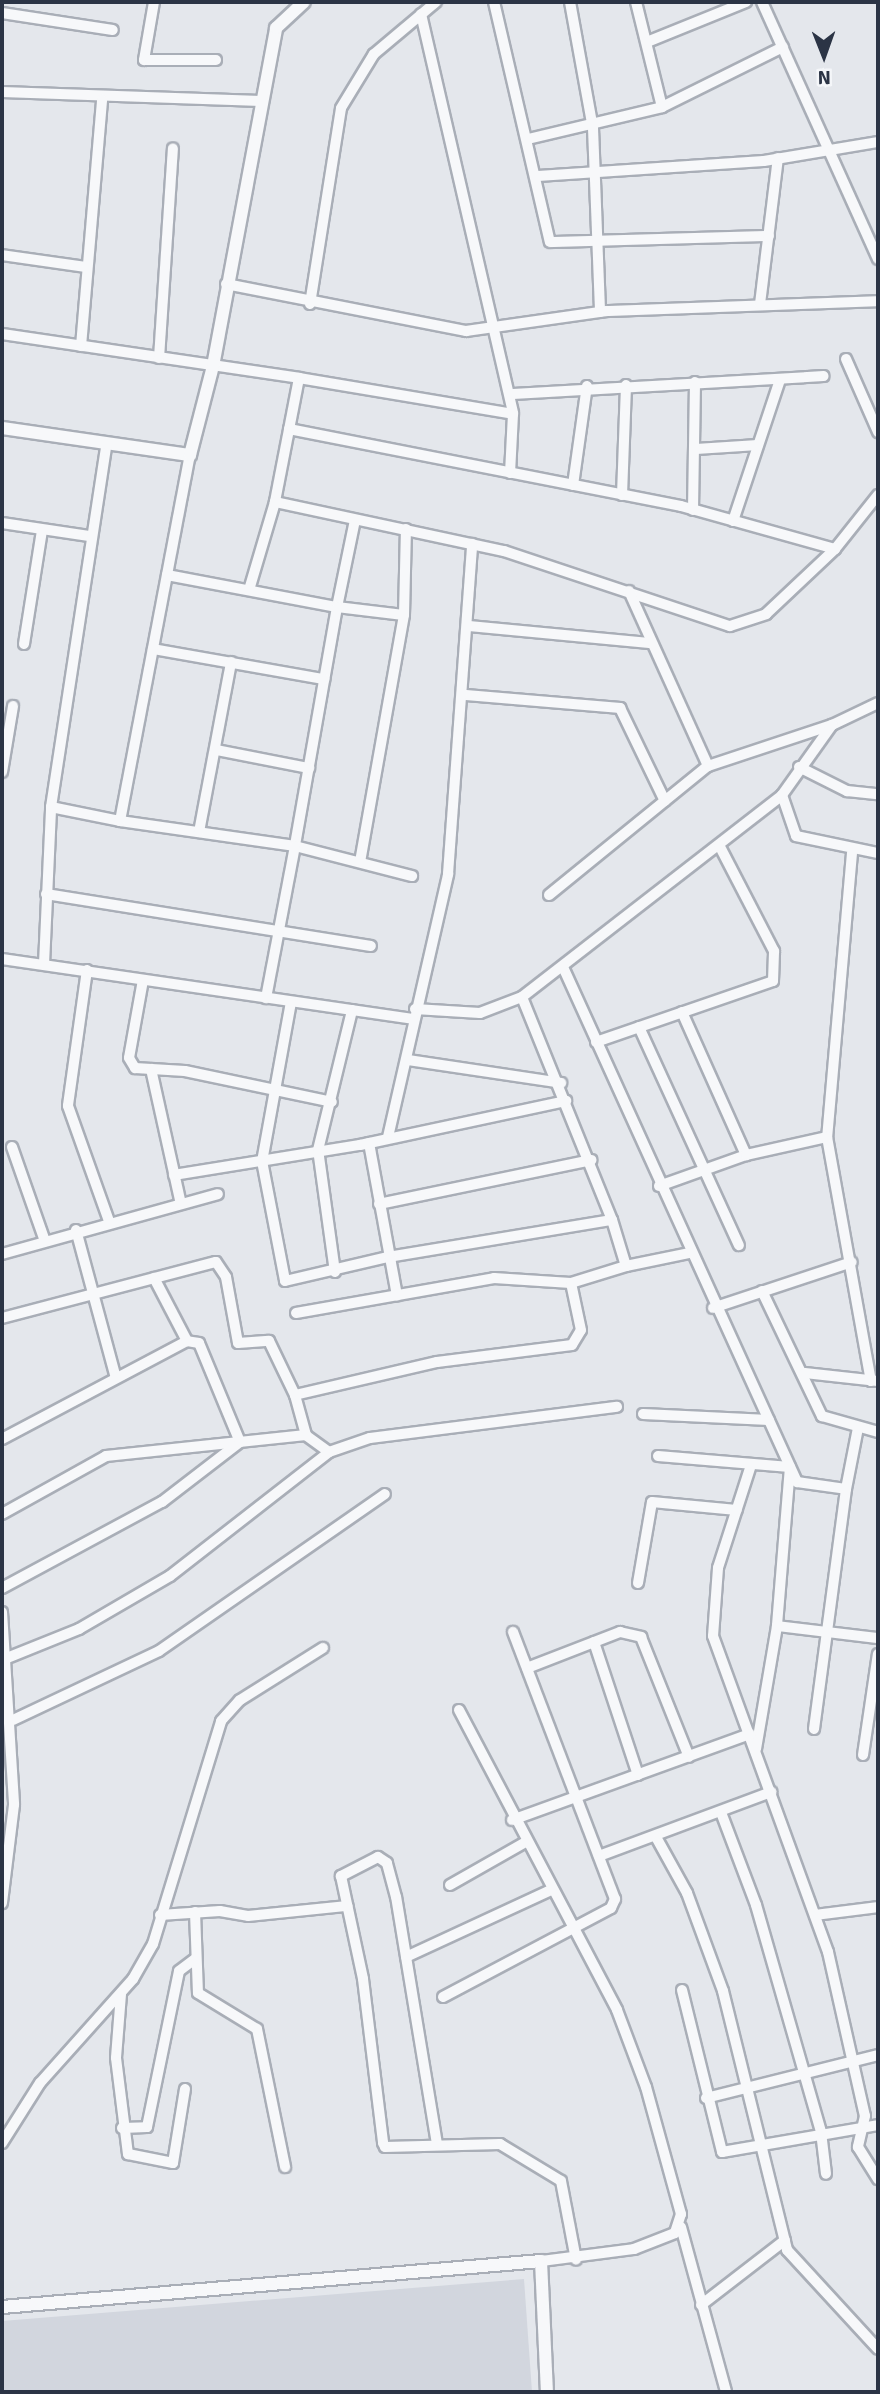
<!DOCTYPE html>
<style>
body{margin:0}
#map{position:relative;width:880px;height:2394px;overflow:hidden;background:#e4e7ec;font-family:Signika,sans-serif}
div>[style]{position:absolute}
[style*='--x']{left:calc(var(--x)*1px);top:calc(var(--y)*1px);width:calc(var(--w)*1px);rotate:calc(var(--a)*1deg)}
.built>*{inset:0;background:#d2d6de}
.roads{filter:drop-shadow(2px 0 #a9aeb7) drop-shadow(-2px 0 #a9aeb7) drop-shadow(0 2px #a9aeb7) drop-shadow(0 -2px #a9aeb7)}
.minor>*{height:10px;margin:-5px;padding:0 5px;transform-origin:5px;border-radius:5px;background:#f7f8fa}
.tertiary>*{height:12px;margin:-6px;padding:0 6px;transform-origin:6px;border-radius:6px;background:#f7f8fa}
span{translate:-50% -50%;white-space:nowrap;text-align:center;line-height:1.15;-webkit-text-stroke:6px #f4f6f9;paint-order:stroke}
.frame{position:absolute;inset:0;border:4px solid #2b3445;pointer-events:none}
.north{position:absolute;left:789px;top:21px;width:70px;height:70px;-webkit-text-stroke:5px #f4f6f9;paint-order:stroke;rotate:179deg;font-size:19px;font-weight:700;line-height:28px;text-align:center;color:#2b3445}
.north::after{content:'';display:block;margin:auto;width:24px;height:32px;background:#2b3445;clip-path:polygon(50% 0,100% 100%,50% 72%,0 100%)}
</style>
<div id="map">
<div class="built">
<div style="clip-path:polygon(524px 2279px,532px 2392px,2px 2392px,2px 2321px)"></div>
</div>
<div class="roads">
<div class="minor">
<div style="--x:154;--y:2;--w:59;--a:99.8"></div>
<div style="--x:144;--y:60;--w:72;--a:0"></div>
<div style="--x:494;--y:2;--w:246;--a:76.9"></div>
<div style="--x:550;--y:242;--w:219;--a:-1.6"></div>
<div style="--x:570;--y:2;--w:128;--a:79.7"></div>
<div style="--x:593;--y:128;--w:184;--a:87.8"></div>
<div style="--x:636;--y:2;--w:108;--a:76.1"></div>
<div style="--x:762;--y:2;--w:282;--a:65.7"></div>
<div style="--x:2;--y:13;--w:112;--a:8.7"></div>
<div style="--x:421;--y:14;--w:410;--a:77"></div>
<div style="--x:647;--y:42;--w:107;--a:-22"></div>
<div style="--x:2;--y:92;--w:259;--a:2"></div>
<div style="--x:528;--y:139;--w:138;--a:-13.4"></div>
<div style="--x:662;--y:107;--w:135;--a:-26.4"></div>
<div style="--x:538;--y:176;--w:226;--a:-3.8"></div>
<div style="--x:764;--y:161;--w:116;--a:-9.5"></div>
<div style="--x:2;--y:255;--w:85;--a:8.1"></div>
<div style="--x:226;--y:284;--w:245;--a:11.1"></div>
<div style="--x:466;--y:331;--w:142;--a:-8.1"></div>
<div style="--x:607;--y:311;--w:271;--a:-2.1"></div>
<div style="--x:310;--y:304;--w:198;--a:-81"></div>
<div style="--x:341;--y:108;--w:63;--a:-58.6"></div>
<div style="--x:374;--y:54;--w:81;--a:-40"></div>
<div style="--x:760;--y:304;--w:147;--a:-83"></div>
<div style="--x:2;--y:334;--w:300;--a:8.4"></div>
<div style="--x:299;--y:378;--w:126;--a:101"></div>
<div style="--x:275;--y:502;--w:234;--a:12.1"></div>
<div style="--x:504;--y:551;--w:238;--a:18.4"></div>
<div style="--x:730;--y:626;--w:38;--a:-18"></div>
<div style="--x:766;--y:614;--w:95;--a:-43.3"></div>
<div style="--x:835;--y:549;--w:69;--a:-51.5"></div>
<div style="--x:81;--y:346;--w:247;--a:-85.1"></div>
<div style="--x:159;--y:358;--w:210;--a:-86.2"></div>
<div style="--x:846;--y:359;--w:80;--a:66.3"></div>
<div style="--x:299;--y:378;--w:217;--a:9.5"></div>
<div style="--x:513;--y:414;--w:59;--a:92.9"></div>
<div style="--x:513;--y:394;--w:311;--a:-3.3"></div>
<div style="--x:289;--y:429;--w:399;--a:11.1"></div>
<div style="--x:681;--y:506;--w:160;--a:15.6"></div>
<div style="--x:696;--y:449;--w:62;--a:-3.7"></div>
<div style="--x:573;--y:485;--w:100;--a:-82"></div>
<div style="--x:622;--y:495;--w:110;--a:-87.9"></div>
<div style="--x:693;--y:510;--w:128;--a:-89.1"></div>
<div style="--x:355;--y:520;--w:89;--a:101.7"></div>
<div style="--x:337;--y:607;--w:67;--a:6.8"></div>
<div style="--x:733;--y:521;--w:149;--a:-71.6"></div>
<div style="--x:2;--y:523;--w:88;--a:8.5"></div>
<div style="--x:167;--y:575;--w:173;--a:10.7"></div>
<div style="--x:337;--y:607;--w:243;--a:100"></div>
<div style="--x:295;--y:846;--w:121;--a:14.4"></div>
<div style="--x:249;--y:590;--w:92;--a:-73.5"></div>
<div style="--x:629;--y:591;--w:192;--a:65.7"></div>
<div style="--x:708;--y:766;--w:131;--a:-18.3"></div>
<div style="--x:832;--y:725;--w:51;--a:-25.6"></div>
<div style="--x:469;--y:626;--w:181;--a:5.4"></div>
<div style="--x:24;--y:644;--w:115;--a:-81"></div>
<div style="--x:153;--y:649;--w:174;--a:10"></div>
<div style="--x:466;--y:695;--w:155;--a:4.8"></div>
<div style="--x:620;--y:708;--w:103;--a:64.2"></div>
<div style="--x:217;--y:750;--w:94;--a:11.1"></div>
<div style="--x:799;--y:767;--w:54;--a:26.6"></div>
<div style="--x:847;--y:791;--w:31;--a:6"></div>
<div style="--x:2;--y:772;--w:67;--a:-80.5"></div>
<div style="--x:782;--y:795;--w:43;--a:71.1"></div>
<div style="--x:796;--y:836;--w:84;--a:11.7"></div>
<div style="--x:51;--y:807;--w:368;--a:-81.3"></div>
<div style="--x:120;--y:821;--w:177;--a:8.1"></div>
<div style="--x:295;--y:846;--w:155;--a:100.8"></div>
<div style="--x:199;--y:832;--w:173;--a:-79.3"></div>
<div style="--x:852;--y:853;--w:285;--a:95"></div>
<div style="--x:827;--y:1137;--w:248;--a:79.8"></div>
<div style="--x:360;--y:862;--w:251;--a:-79.9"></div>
<div style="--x:404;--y:615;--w:86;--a:-88.7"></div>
<div style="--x:46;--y:894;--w:329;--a:9.1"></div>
<div style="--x:549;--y:895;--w:205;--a:-39.1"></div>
<div style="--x:2;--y:959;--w:415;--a:8.3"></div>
<div style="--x:44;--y:964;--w:157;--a:-87.4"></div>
<div style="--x:51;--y:807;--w:70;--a:11.5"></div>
<div style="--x:120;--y:821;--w:373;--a:-79.2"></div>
<div style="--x:563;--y:967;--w:566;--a:65.56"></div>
<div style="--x:797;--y:1482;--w:49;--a:8.1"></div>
<div style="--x:846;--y:1489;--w:62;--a:-78.9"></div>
<div style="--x:87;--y:970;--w:137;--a:98"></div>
<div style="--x:68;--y:1106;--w:122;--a:70.4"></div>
<div style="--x:143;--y:980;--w:79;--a:100.2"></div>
<div style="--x:129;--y:1058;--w:12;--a:59"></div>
<div style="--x:135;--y:1068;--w:50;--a:3.4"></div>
<div style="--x:185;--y:1071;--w:150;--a:11.9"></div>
<div style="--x:291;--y:1002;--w:162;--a:100.3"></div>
<div style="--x:262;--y:1161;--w:122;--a:79.1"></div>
<div style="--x:285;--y:1281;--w:106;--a:-13.1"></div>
<div style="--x:388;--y:1257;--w:227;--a:-9.4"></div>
<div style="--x:612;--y:1220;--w:240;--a:-112"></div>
<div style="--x:522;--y:997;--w:329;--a:-37.8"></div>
<div style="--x:782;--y:795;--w:86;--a:-54.5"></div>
<div style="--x:415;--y:1009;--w:65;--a:3.5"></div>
<div style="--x:480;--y:1013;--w:45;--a:-20.9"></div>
<div style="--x:682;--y:1012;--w:157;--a:65.9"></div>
<div style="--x:639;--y:1027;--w:240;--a:65.4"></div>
<div style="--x:596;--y:1042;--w:187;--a:-19"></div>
<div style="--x:773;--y:981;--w:30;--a:-88"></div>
<div style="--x:774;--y:951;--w:119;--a:-117.4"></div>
<div style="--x:408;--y:1060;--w:155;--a:8.5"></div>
<div style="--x:151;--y:1069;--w:138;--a:77.5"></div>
<div style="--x:388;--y:1137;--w:270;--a:-77.1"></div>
<div style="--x:448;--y:874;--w:331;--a:-85.8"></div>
<div style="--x:369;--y:1143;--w:155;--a:79.6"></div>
<div style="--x:12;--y:1147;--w:100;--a:70.7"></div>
<div style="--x:174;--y:1175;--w:188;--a:-9.2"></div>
<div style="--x:360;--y:1145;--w:211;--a:-12.1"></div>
<div style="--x:659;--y:1186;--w:92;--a:-19.6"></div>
<div style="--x:746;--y:1155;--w:83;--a:-12.5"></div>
<div style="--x:379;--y:1204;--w:217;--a:-11.7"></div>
<div style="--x:76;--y:1230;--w:153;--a:74.9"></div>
<div style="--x:2;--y:1254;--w:224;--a:-15.5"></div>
<div style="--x:626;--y:1266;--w:64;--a:-11.7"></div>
<div style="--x:335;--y:1272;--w:123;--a:-97.9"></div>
<div style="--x:318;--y:1150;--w:144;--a:-76.3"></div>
<div style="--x:762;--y:1291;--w:139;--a:64.4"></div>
<div style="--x:822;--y:1416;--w:58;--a:15.9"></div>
<div style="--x:713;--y:1308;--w:146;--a:-18.3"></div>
<div style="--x:296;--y:1313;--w:201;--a:-10"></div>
<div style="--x:494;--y:1278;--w:77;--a:3.7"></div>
<div style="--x:2;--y:1318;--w:221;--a:-14.7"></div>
<div style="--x:216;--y:1262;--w:18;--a:56"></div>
<div style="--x:226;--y:1277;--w:67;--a:79.7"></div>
<div style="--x:238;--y:1343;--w:31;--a:-4"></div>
<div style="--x:269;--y:1341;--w:60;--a:64.3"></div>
<div style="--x:805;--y:1373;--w:73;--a:6.3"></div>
<div style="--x:643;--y:1414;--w:126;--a:2.7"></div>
<div style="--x:2;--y:1439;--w:209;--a:-27.9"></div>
<div style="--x:187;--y:1341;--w:71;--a:-117.6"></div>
<div style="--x:329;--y:1452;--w:43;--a:-18.9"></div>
<div style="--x:370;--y:1438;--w:249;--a:-7.2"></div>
<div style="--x:658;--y:1456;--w:132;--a:4.8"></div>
<div style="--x:790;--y:1467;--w:160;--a:94.7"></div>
<div style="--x:777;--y:1626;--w:102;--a:6.8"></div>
<div style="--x:751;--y:1465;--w:108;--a:107.8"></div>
<div style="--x:718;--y:1568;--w:68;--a:94.2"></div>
<div style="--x:713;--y:1636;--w:336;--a:70"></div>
<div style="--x:828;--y:1952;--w:168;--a:77.3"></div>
<div style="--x:865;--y:2116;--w:32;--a:103"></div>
<div style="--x:858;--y:2147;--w:38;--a:58"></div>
<div style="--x:2;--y:1514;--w:119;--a:-29.1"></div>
<div style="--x:106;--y:1456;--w:201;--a:-6"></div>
<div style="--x:306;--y:1435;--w:41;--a:-105.4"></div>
<div style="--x:295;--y:1395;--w:146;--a:-13.1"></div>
<div style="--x:437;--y:1362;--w:136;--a:-7.2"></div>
<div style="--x:572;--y:1345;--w:17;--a:-59"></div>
<div style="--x:581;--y:1330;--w:48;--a:-102"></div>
<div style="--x:571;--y:1283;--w:58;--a:-17.2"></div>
<div style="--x:626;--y:1266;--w:48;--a:-106.9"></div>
<div style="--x:638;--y:1583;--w:82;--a:-80.2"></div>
<div style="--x:652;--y:1502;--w:85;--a:5.4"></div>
<div style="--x:2;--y:1588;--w:182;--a:-28.3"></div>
<div style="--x:162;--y:1502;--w:98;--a:-37.6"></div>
<div style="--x:240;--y:1442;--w:107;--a:-112.5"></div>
<div style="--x:199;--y:1343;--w:12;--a:-171"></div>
<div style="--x:2;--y:1612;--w:193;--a:86.4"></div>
<div style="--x:14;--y:1805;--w:99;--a:97"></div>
<div style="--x:594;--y:1642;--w:140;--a:71.7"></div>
<div style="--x:7;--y:1658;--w:78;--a:-21.9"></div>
<div style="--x:79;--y:1629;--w:105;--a:-30.2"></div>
<div style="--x:170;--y:1576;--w:202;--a:-37.9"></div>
<div style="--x:329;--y:1452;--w:29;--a:-144"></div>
<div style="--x:527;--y:1668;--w:100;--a:-21.2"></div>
<div style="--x:620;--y:1632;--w:22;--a:13"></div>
<div style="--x:641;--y:1637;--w:129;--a:68.2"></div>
<div style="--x:459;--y:1710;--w:339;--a:62.2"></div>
<div style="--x:617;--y:2010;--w:82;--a:69.4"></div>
<div style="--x:646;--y:2087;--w:132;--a:74.6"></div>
<div style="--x:681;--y:2214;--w:20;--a:108"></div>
<div style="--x:675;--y:2233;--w:44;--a:158.7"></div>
<div style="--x:634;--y:2249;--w:94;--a:172.6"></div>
<div style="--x:13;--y:1720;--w:161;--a:-25.3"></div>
<div style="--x:159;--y:1651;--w:275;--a:-34.8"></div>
<div style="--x:814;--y:1729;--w:242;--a:-82.4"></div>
<div style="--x:756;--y:1749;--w:125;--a:-80.3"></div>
<div style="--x:863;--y:1755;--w:102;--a:-81.6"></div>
<div style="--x:722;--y:1815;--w:96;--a:69.3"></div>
<div style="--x:756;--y:1905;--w:236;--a:74"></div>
<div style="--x:821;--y:2132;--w:42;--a:83.2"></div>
<div style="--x:512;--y:1820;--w:253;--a:-19.9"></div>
<div style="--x:656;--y:1837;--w:64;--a:61"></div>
<div style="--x:687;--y:1893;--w:104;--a:69.8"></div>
<div style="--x:723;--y:1991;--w:267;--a:76.1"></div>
<div style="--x:787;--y:2250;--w:134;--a:47.4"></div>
<div style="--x:599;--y:1856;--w:184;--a:-20.4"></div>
<div style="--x:450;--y:1885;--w:85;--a:-29.6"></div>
<div style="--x:195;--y:1912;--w:81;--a:87.9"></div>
<div style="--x:198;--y:1993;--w:69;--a:31.4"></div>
<div style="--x:257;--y:2029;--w:141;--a:78.5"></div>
<div style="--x:160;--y:1915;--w:60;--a:-3.8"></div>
<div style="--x:220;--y:1911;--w:28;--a:10"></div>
<div style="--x:248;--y:1916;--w:100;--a:-5.8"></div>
<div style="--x:815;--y:1915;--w:64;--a:-7.2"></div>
<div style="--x:406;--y:1957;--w:160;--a:-24.8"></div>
<div style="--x:682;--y:1990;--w:167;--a:76.1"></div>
<div style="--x:722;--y:2152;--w:158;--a:-9.8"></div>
<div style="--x:121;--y:1994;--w:64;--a:94.5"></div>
<div style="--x:116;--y:2058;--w:97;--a:82.9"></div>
<div style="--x:128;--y:2154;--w:46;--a:11.3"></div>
<div style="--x:173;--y:2163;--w:75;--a:-80.8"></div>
<div style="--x:443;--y:1997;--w:190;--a:-27.9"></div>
<div style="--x:611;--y:1908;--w:10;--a:-66"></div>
<div style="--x:615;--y:1899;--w:286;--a:-110.9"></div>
<div style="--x:706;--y:2098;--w:177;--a:-14"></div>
<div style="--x:122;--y:2128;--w:25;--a:-2"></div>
<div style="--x:147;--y:2127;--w:159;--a:-78.4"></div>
<div style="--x:179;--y:1971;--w:20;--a:-37"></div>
<div style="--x:2;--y:2143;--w:71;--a:-57.7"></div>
<div style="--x:40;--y:2083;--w:140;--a:-48.2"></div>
<div style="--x:133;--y:1979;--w:40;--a:-60.3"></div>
<div style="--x:153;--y:1944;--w:233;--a:-73"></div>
<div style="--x:221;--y:1721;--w:28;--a:-48"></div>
<div style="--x:240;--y:1700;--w:98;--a:-32.1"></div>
<div style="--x:437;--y:2144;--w:250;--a:-99.4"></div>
<div style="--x:396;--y:1897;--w:35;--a:-105"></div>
<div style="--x:387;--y:1863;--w:11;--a:-146"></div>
<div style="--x:378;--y:1857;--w:42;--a:152.8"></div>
<div style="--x:341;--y:1876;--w:105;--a:77.9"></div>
<div style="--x:363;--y:1979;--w:165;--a:83"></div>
<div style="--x:383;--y:2143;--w:4;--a:63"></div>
<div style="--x:385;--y:2147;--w:115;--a:-1.5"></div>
<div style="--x:500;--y:2144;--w:71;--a:31.2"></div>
<div style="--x:561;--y:2181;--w:80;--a:79.2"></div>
<div style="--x:681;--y:2227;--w:171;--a:74.7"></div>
<div style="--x:701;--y:2305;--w:106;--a:-37.7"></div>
</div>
<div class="tertiary">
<div style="--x:2;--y:428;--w:190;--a:8.2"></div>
<div style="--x:190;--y:455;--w:92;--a:-75.5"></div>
<div style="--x:213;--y:366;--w:344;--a:-79.4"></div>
<div style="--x:276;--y:28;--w:38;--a:-43"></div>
<div style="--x:2;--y:2307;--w:541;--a:-4.88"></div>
<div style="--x:541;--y:2261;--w:131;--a:87.4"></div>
</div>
</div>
<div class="frame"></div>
<div class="north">N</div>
</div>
